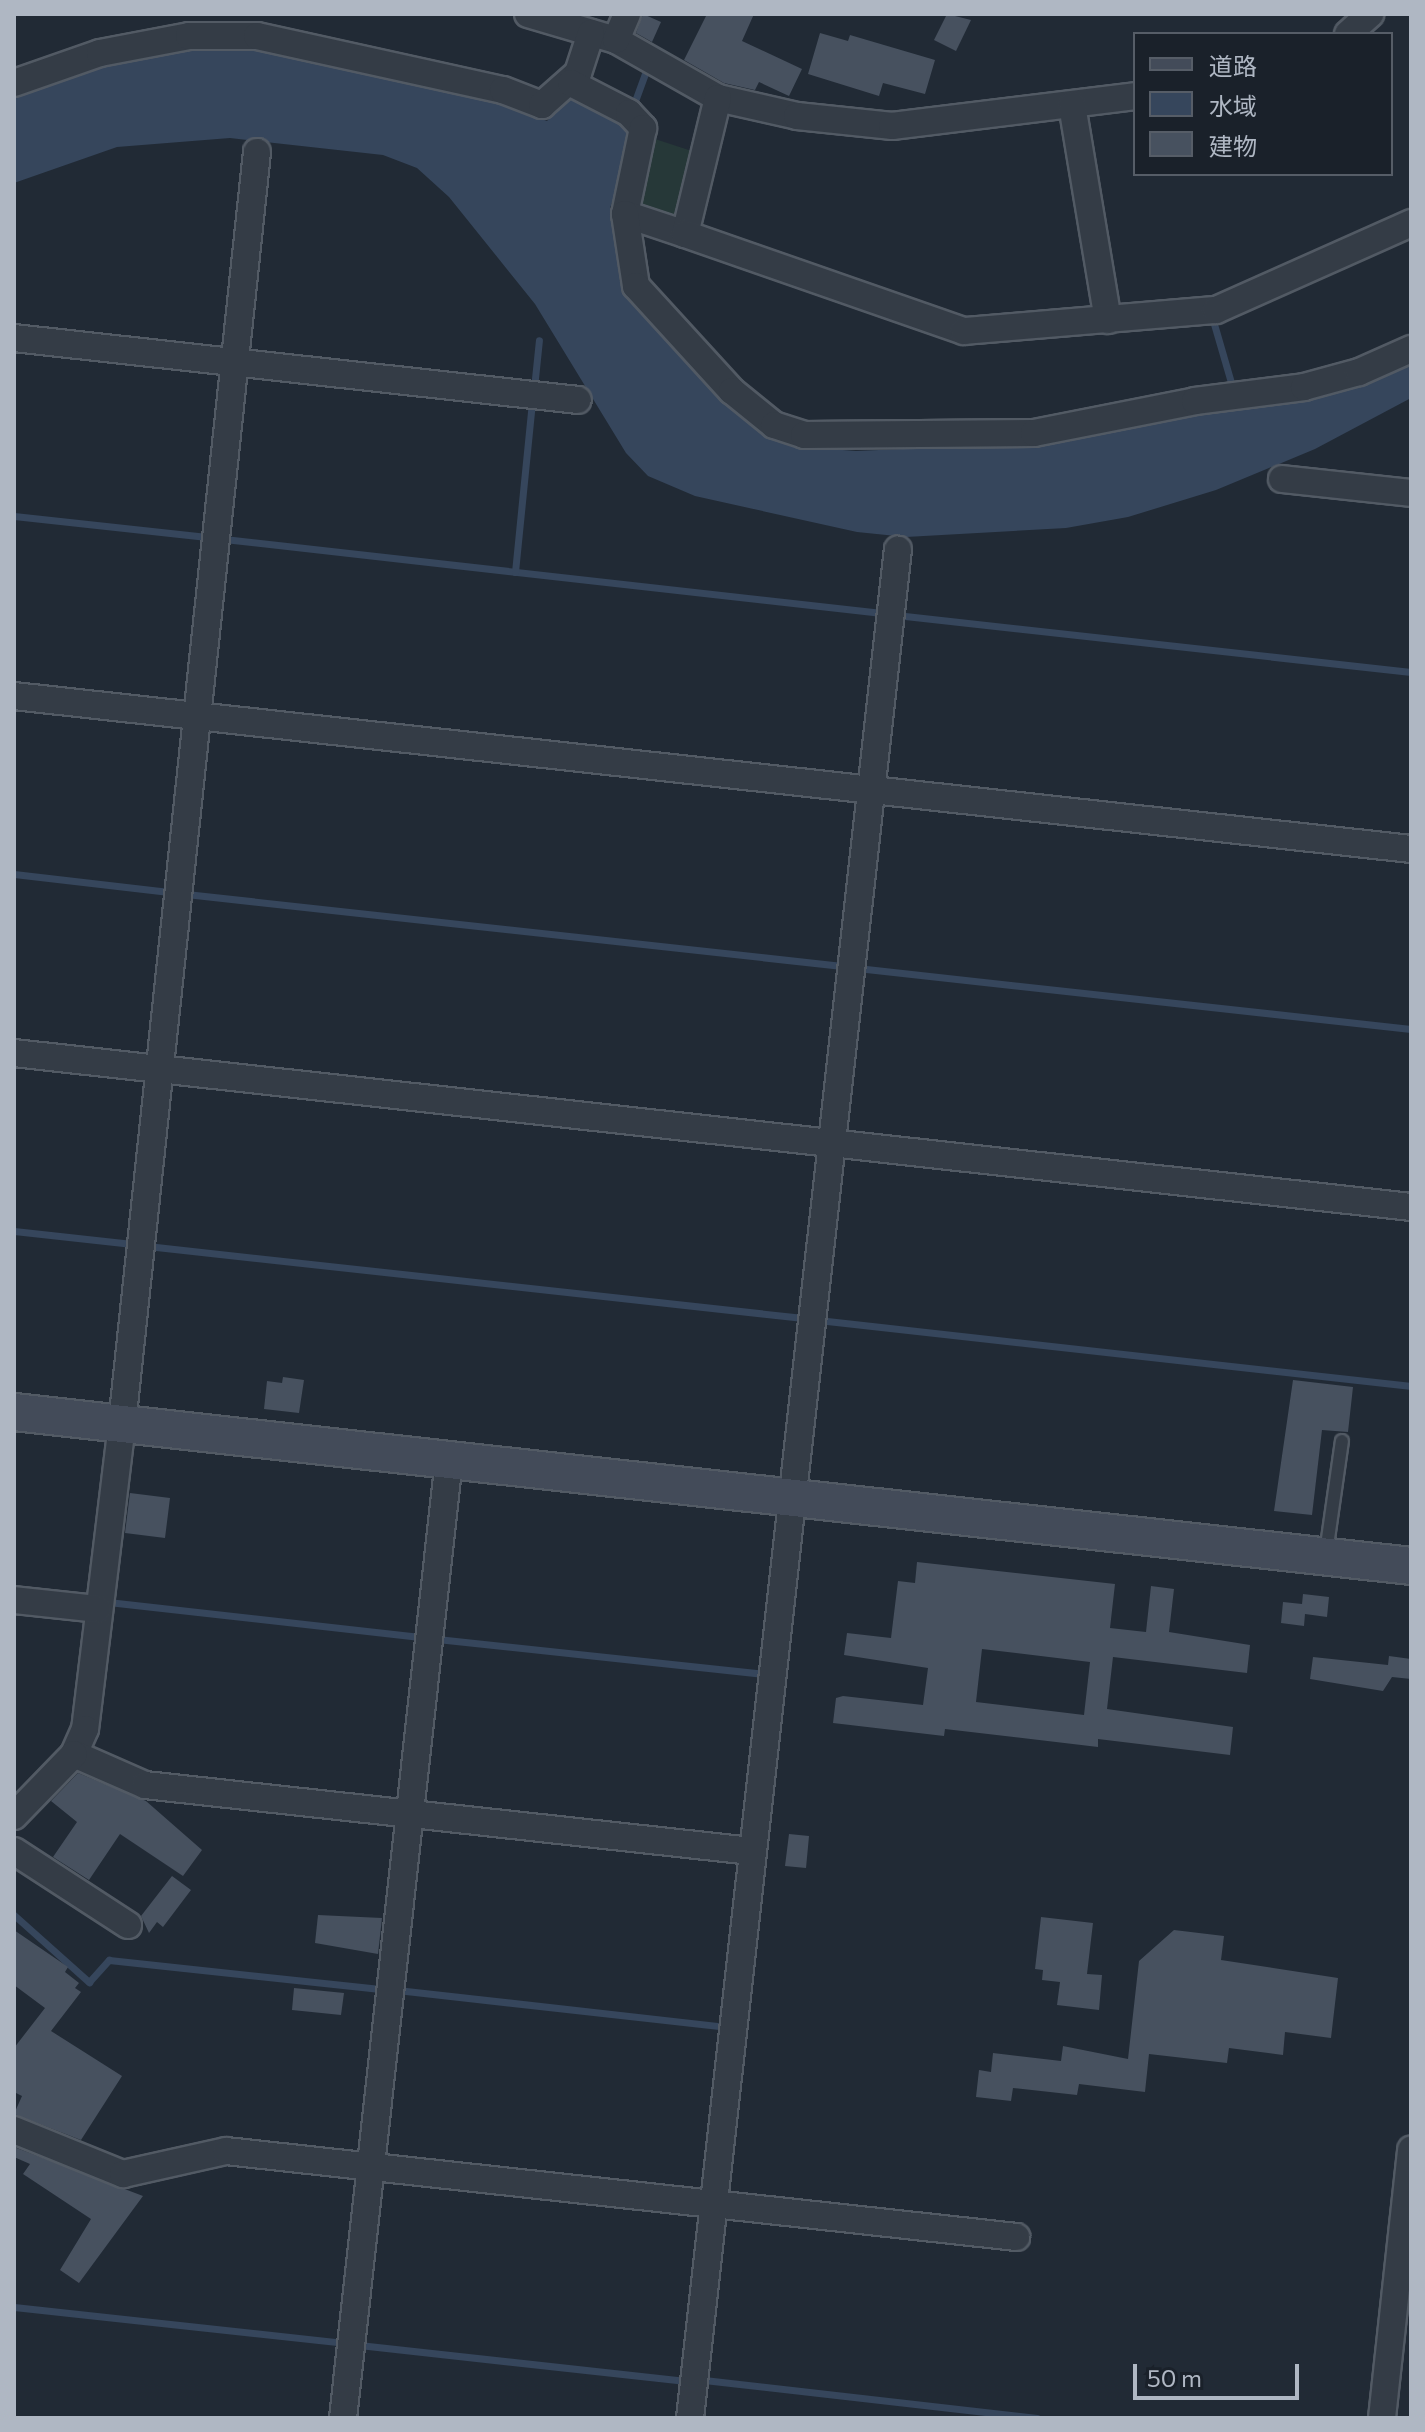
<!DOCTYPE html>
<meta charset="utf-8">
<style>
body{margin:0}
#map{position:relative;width:1425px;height:2432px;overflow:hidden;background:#212a35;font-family:Commissioner,"Noto Sans JP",sans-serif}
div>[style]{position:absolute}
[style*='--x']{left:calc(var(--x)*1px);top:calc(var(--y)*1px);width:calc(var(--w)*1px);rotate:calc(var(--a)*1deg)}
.green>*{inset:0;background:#263838}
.water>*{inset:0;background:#36465c}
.stream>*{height:7px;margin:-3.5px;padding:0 3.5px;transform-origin:3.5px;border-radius:3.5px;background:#36465c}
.building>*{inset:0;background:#47515f}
.roads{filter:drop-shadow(2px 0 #525a64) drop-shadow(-2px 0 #525a64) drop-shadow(0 2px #525a64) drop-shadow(0 -2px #525a64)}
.lane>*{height:12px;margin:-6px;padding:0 6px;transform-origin:6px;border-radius:6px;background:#343c46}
.street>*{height:26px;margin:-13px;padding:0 13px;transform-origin:13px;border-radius:13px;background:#343c46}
.secondary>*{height:36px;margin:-18px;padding:0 18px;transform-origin:18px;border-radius:18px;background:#434b59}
span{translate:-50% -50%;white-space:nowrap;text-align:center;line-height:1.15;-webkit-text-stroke:6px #1a212a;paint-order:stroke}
.frame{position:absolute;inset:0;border:16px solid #afb7c3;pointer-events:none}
.legend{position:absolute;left:1133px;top:32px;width:260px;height:144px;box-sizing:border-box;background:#1a212a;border:2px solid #565d67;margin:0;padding:10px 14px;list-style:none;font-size:24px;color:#afb7c3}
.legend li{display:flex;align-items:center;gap:16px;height:40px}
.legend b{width:40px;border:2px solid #565d67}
.scale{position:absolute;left:1133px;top:2364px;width:166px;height:36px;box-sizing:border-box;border:4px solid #afb7c3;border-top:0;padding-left:10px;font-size:24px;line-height:28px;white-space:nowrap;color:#afb7c3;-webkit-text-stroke:6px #1a212a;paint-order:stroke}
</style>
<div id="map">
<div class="green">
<div style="clip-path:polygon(652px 138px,701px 154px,684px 221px,637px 203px,652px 155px,647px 152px)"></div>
</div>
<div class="water">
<div style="clip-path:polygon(221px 43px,503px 104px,547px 121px,565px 102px,575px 99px,627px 122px,635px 139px,610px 208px,620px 281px,704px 381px,767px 435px,790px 446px,856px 451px,1067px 442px,1210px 408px,1317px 393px,1411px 363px,1411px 398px,1315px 449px,1216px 490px,1128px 517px,1066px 528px,906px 537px,857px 532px,695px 496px,648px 476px,626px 453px,535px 304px,449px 197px,417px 168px,383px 155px,230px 138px,117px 147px,14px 183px,14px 95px,94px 64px)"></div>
</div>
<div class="stream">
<div style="--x:635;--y:101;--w:32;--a:-70"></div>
<div style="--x:1212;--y:317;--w:72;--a:73.8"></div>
<div style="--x:534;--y:388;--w:48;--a:-84.1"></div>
<div style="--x:14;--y:516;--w:194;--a:6.2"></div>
<div style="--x:224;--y:539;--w:662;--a:6.42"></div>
<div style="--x:515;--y:572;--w:172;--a:-84.3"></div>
<div style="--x:896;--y:615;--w:518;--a:6.32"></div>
<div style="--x:14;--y:874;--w:156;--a:6.6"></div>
<div style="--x:186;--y:894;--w:660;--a:6.26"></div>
<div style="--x:857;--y:968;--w:557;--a:6.28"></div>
<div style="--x:14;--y:1231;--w:119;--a:6.3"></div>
<div style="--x:147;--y:1246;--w:660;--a:6.26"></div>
<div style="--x:818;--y:1320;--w:597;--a:6.35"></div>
<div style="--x:108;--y:1602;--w:314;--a:6.4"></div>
<div style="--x:437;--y:1639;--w:329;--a:6.1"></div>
<div style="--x:14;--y:1915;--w:101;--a:41.8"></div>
<div style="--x:89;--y:1982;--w:30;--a:-48"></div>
<div style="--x:109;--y:1960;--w:275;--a:6.1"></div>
<div style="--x:397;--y:1990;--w:331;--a:6.4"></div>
<div style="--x:14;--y:2307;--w:332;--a:6.2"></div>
<div style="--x:359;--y:2345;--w:329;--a:6.3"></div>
<div style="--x:704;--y:2380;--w:335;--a:6.5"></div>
</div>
<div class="building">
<div style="clip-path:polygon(643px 14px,661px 22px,652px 42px,636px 33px)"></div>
<div style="clip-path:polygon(707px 14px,754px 14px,742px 41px,802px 69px,789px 96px,759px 82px,755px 90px,724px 83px,684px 60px)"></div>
<div style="clip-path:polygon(947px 14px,971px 20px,956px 51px,934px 40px)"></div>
<div style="clip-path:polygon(820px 33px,848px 41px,850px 35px,935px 60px,925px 94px,883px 83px,879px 96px,808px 74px)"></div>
<div style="clip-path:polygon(283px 1377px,304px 1380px,299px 1413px,264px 1409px,267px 1381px,282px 1383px)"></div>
<div style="clip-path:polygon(1293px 1380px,1353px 1387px,1348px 1432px,1322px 1430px,1312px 1515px,1274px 1511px)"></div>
<div style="clip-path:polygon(130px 1493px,170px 1498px,165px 1538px,125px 1533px)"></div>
<div style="clip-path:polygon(evenodd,917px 1562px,1115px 1584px,1110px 1628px,1146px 1632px,1151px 1586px,1174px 1589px,1169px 1632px,1250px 1645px,1247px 1673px,1113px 1657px,1107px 1709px,1233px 1727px,1230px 1755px,1098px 1739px,1098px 1747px,945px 1729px,944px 1736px,833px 1723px,836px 1698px,843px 1696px,923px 1705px,928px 1668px,844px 1655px,847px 1633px,891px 1638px,898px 1581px,915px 1583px,917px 1562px,982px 1649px,1090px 1662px,1084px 1715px,976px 1702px,982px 1649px)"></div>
<div style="clip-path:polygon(1303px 1594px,1329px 1597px,1327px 1617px,1305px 1614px,1304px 1626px,1281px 1623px,1283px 1602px,1302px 1604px)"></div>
<div style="clip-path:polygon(1389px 1656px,1411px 1659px,1411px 1679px,1392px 1677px,1383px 1691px,1310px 1679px,1313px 1657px,1388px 1665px)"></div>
<div style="clip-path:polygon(78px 1773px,146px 1801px,202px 1850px,183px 1876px,120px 1834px,89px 1880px,53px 1857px,77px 1822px,51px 1801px)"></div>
<div style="clip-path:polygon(789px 1834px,809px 1836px,806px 1868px,785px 1866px)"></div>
<div style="clip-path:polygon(172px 1876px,191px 1890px,163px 1927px,157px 1922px,149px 1933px,141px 1916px)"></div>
<div style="clip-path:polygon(318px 1915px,382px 1918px,378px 1954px,315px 1943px)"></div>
<div style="clip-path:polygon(1041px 1917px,1093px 1923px,1087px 1974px,1102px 1975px,1099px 2010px,1057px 2005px,1060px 1982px,1042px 1980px,1043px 1970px,1035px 1969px)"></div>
<div style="clip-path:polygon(14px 1930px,68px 1967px,65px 1972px,79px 1983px,75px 1988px,81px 1992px,51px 2031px,122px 2076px,81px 2140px,14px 2114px,22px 2096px,14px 2092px,14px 2048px,45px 2008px,14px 1985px)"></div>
<div style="clip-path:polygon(1174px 1930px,1224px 1936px,1221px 1960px,1338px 1978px,1331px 2038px,1285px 2032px,1283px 2055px,1229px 2048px,1227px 2063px,1149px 2054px,1145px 2092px,1079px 2084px,1077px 2095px,1013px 2088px,1011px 2101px,976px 2097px,979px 2070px,991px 2072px,993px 2053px,1061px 2061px,1063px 2046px,1128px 2059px,1139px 1961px)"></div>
<div style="clip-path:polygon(294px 1988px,344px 1993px,341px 2015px,292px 2010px)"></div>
<div style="clip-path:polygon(14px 2147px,143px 2196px,79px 2283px,60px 2270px,91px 2219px,23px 2174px,30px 2164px,14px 2157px)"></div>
</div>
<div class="roads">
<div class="lane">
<div style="--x:1326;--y:1553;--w:113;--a:-81.9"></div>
</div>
<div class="street">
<div style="--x:528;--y:14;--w:92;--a:16.5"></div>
<div style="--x:616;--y:40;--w:117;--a:29.6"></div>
<div style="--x:718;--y:98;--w:81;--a:12.8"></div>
<div style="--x:797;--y:116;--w:96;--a:6"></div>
<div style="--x:892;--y:126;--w:245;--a:-7"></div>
<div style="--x:1348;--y:34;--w:30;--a:-42"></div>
<div style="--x:616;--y:40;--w:28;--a:-67"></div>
<div style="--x:14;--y:83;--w:91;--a:-19.2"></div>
<div style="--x:100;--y:53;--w:91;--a:-10.8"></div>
<div style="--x:189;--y:36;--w:68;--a:0"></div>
<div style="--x:257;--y:36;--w:252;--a:12.4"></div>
<div style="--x:503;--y:90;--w:42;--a:21"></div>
<div style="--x:542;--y:105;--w:48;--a:-41.6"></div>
<div style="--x:578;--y:73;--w:42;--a:-72"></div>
<div style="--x:571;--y:83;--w:65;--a:27.3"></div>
<div style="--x:629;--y:113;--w:21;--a:47"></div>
<div style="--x:643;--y:128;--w:88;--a:101.8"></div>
<div style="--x:625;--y:214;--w:63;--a:18.4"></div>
<div style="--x:685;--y:234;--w:140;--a:-76.4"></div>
<div style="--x:1072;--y:105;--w:218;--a:80.5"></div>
<div style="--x:257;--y:152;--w:1279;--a:96.06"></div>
<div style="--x:122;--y:1424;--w:307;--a:96.9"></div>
<div style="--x:85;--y:1729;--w:27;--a:114"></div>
<div style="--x:74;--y:1754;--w:77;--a:23.6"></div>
<div style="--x:145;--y:1785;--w:611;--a:6.21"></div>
<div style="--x:625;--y:214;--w:73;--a:81.3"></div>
<div style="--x:636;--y:286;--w:142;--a:47.6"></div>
<div style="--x:732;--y:391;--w:54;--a:39"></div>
<div style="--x:774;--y:425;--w:32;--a:18"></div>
<div style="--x:804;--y:435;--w:230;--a:-0.5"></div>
<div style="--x:1034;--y:433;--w:164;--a:-11.2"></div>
<div style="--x:1195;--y:401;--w:110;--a:-7.3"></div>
<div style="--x:1304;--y:387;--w:57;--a:-15.3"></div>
<div style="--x:1359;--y:372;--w:57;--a:-23.9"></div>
<div style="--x:685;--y:234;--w:295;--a:19.2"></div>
<div style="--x:964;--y:331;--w:253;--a:-4.8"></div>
<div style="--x:1216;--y:310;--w:214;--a:-24"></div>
<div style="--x:14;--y:338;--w:567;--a:6.27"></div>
<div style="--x:1282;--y:479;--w:130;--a:6.2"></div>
<div style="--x:14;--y:696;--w:1405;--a:6.25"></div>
<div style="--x:14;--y:1053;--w:1405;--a:6.29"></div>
<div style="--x:14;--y:1600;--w:84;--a:6.1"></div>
<div style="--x:14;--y:1816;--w:86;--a:-45.9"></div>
<div style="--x:14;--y:1851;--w:136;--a:33"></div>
<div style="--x:14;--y:2130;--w:118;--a:22"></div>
<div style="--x:123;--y:2174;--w:106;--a:-12.6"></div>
<div style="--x:226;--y:2151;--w:795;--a:6.21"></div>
<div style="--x:343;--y:2418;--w:964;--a:-83.69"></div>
<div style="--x:690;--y:2418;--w:1880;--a:-83.65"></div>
<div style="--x:1382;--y:2418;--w:270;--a:-83.8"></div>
</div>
<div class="secondary">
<div style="--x:14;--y:1412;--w:1405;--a:6.29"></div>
</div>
</div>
<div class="frame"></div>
<ul class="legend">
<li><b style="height:10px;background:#434b59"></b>道路</li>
<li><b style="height:22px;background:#36465c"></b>水域</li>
<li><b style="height:22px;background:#47515f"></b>建物</li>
</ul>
<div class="scale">50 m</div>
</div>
